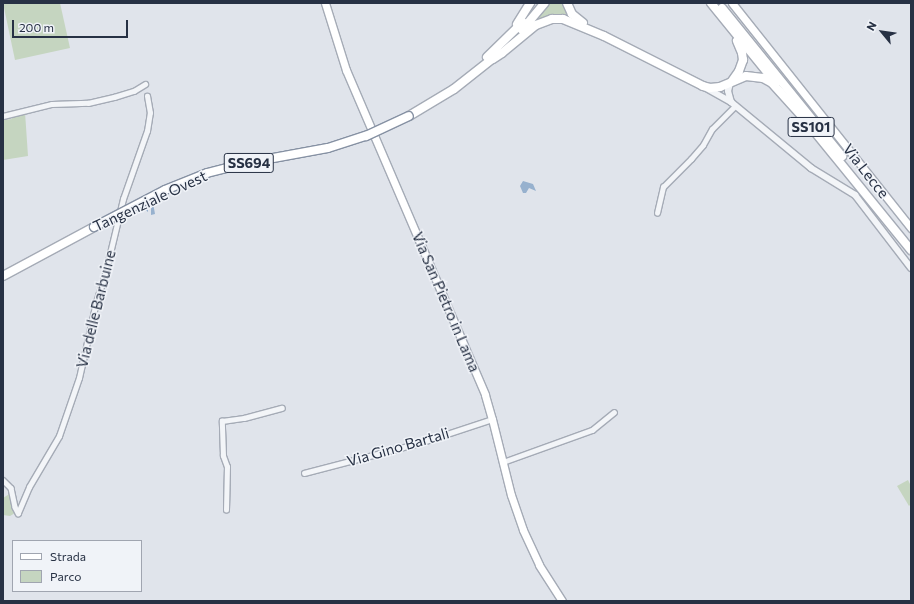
<!DOCTYPE html>
<style>
body{margin:0}
#map{position:relative;width:914px;height:604px;overflow:hidden;background:#e0e4eb;font-family:Commissioner,sans-serif}
div>[style]{position:absolute}
[style*='--x']{left:calc(var(--x)*1px);top:calc(var(--y)*1px);width:calc(var(--w)*1px);rotate:calc(var(--a)*1deg)}
.green>*{inset:0;background:#c5d5c0}
.water>*{inset:0;background:#97b1ce}
.roads{filter:drop-shadow(1px 0 #a5abb6) drop-shadow(-1px 0 #a5abb6) drop-shadow(0 1px #a5abb6) drop-shadow(0 -1px #a5abb6)}
.minor>*{height:4.5px;margin:-2.25px;padding:0 2.25px;transform-origin:2.25px;border-radius:2.25px;background:#f3f5f8}
.tertiary>*{height:6px;margin:-3px;padding:0 3px;transform-origin:3px;border-radius:3px;background:#f3f5f8}
.secondary>*{height:7px;margin:-3.5px;padding:0 3.5px;transform-origin:3.5px;border-radius:3.5px;background:#fff}
.trunk>*{height:8px;margin:-4px;padding:0 4px;transform-origin:4px;border-radius:4px;background:#fff}
.bridges{filter:drop-shadow(1px 0 #8691a3) drop-shadow(-1px 0 #8691a3) drop-shadow(0 1px #8691a3) drop-shadow(0 -1px #8691a3)}
.trunk-bridge>*{height:8px;margin:-4px;padding:0 4px;transform-origin:4px;border-radius:4px;background:#fff}
span{translate:-50% -50%;white-space:nowrap;text-align:center;line-height:1.15;-webkit-text-stroke:3px #f0f3f8;paint-order:stroke}
.shield-label span{padding:1px 3px;background:#f0f3f8;border:1px solid;border-radius:3px;-webkit-text-stroke-width:0}
.shield-label{font-size:14px;color:#273144;font-weight:700}
.street-label{font-size:15px;color:#273144}
.frame{position:absolute;inset:0;border:4px solid #273144;pointer-events:none}
.legend{position:absolute;left:12px;top:540px;width:130px;height:52px;box-sizing:border-box;background:#f0f3f8;border:1px solid #a0a5b0;margin:0;padding:5px 7px;list-style:none;font-size:12px;color:#273144}
.legend li{display:flex;align-items:center;gap:8px;height:20px}
.legend b{width:20px;border:1px solid #a0a5b0}
.north{position:absolute;left:862px;top:12px;width:40px;height:40px;-webkit-text-stroke:3px #f0f3f8;paint-order:stroke;rotate:299deg;font-size:11px;font-weight:700;line-height:16px;text-align:center;color:#273144}
.north::after{content:'';display:block;margin:auto;width:14px;height:18px;background:#273144;clip-path:polygon(50% 0,100% 100%,50% 72%,0 100%)}
.scale{position:absolute;left:12px;top:20px;width:116px;height:18px;box-sizing:border-box;border:2px solid #273144;border-top:0;padding-left:5px;font-size:12px;line-height:14px;white-space:nowrap;color:#273144;-webkit-text-stroke:3px #f0f3f8;paint-order:stroke}
</style>
<div id="map">
<div class="green">
<div style="clip-path:polygon(3px 3px,60px 3px,70px 48px,15px 60px)"></div>
<div style="clip-path:polygon(547px 3px,563px 3px,573px 19px,548px 17px,530px 25px)"></div>
<div style="clip-path:polygon(25px 112px,28px 156px,3px 160px,3px 120px,12px 119px,11px 115px)"></div>
<div style="clip-path:polygon(908px 480px,911px 486px,911px 504px,909px 506px,897px 486px)"></div>
<div style="clip-path:polygon(11px 493px,15px 513px,10px 516px,3px 515px,3px 498px)"></div>
</div>
<div class="water">
<div style="clip-path:polygon(523px 181px,533px 184px,536px 191px,529px 188px,526px 193px,523px 193px,520px 186px)"></div>
<div style="clip-path:polygon(152px 197px,155px 214px,151px 215px,151px 207px,148px 206px,148px 212px,143px 208px,146px 206px,147px 200px)"></div>
</div>
<div class="roads">
<div class="minor">
<div style="--x:3;--y:116;--w:50;--a:-13.8"></div>
<div style="--x:52;--y:104;--w:36;--a:-2"></div>
<div style="--x:88;--y:103;--w:27;--a:-13"></div>
<div style="--x:114;--y:97;--w:21;--a:-17"></div>
<div style="--x:134;--y:91;--w:13;--a:-32"></div>
<div style="--x:657;--y:213;--w:27;--a:-77"></div>
<div style="--x:663;--y:187;--w:40;--a:-45"></div>
<div style="--x:691;--y:159;--w:18;--a:-49"></div>
<div style="--x:703;--y:145;--w:18;--a:-61"></div>
<div style="--x:712;--y:129;--w:33;--a:-45"></div>
<div style="--x:503;--y:462;--w:95;--a:-19.8"></div>
<div style="--x:592;--y:430;--w:28;--a:-39"></div>
<div style="--x:304;--y:473;--w:123;--a:-14.6"></div>
<div style="--x:423;--y:442;--w:73;--a:-18.4"></div>
<div style="--x:3;--y:480;--w:11;--a:45"></div>
<div style="--x:11;--y:488;--w:19;--a:78"></div>
<div style="--x:15;--y:507;--w:7;--a:63"></div>
<div style="--x:226;--y:510;--w:43;--a:-88.7"></div>
<div style="--x:227;--y:467;--w:12;--a:-110"></div>
<div style="--x:223;--y:456;--w:35;--a:-92"></div>
<div style="--x:222;--y:421;--w:22;--a:-8"></div>
<div style="--x:244;--y:418;--w:39;--a:-15"></div>
<div style="--x:18;--y:513;--w:28;--a:-67"></div>
<div style="--x:29;--y:487;--w:59;--a:-59.5"></div>
<div style="--x:59;--y:436;--w:61;--a:-71"></div>
<div style="--x:79;--y:378;--w:78;--a:-77.4"></div>
<div style="--x:96;--y:302;--w:29;--a:-72"></div>
<div style="--x:105;--y:274;--w:77;--a:-76.5"></div>
<div style="--x:123;--y:199;--w:72;--a:-70.6"></div>
<div style="--x:147;--y:131;--w:18;--a:-81"></div>
<div style="--x:150;--y:113;--w:17;--a:-100"></div>
</div>
<div class="tertiary">
<div style="--x:730;--y:83;--w:8;--a:104"></div>
<div style="--x:728;--y:91;--w:11;--a:75"></div>
<div style="--x:706;--y:88;--w:29;--a:29"></div>
<div style="--x:731;--y:102;--w:104;--a:39.5"></div>
<div style="--x:811;--y:168;--w:52;--a:31.5"></div>
<div style="--x:855;--y:195;--w:92;--a:52.5"></div>
</div>
<div class="secondary">
<div style="--x:325;--y:3;--w:70;--a:72.6"></div>
<div style="--x:346;--y:70;--w:353;--a:66.8"></div>
<div style="--x:485;--y:395;--w:25;--a:74"></div>
<div style="--x:492;--y:419;--w:78;--a:76"></div>
<div style="--x:511;--y:495;--w:37;--a:71"></div>
<div style="--x:523;--y:530;--w:38;--a:65"></div>
<div style="--x:539;--y:565;--w:43;--a:57.4"></div>
<div style="--x:732;--y:3;--w:288;--a:51.5"></div>
</div>
<div class="trunk">
<div style="--x:567;--y:3;--w:12;--a:66"></div>
<div style="--x:572;--y:14;--w:14;--a:39"></div>
<div style="--x:711;--y:3;--w:103;--a:50.9"></div>
<div style="--x:722;--y:8;--w:191;--a:51"></div>
<div style="--x:517;--y:24;--w:25;--a:-58"></div>
<div style="--x:522;--y:30;--w:35;--a:-50"></div>
<div style="--x:487;--y:57;--w:50;--a:-44.2"></div>
<div style="--x:493;--y:59;--w:11;--a:-34"></div>
<div style="--x:502;--y:53;--w:44;--a:-39.5"></div>
<div style="--x:536;--y:25;--w:17;--a:-21"></div>
<div style="--x:552;--y:19;--w:11;--a:0"></div>
<div style="--x:563;--y:19;--w:44;--a:22.5"></div>
<div style="--x:604;--y:36;--w:111;--a:26.8"></div>
<div style="--x:703;--y:86;--w:7;--a:16"></div>
<div style="--x:710;--y:88;--w:10;--a:-6"></div>
<div style="--x:720;--y:87;--w:28;--a:-23"></div>
<div style="--x:746;--y:76;--w:17;--a:7"></div>
<div style="--x:763;--y:78;--w:10;--a:29"></div>
<div style="--x:772;--y:83;--w:57;--a:47.9"></div>
<div style="--x:732;--y:81;--w:12;--a:-55"></div>
<div style="--x:739;--y:71;--w:12;--a:-70"></div>
<div style="--x:743;--y:60;--w:7;--a:-98"></div>
<div style="--x:742;--y:53;--w:13;--a:-113"></div>
<div style="--x:409;--y:116;--w:52;--a:-31"></div>
<div style="--x:454;--y:89;--w:53;--a:-38.2"></div>
<div style="--x:807;--y:122;--w:165;--a:50.9"></div>
<div style="--x:3;--y:276;--w:103;--a:-28.3"></div>
</div>
</div>
<div class="bridges">
<div class="trunk-bridge">
<div style="--x:94;--y:227;--w:80;--a:-27.5"></div>
<div style="--x:165;--y:190;--w:45;--a:-22"></div>
<div style="--x:207;--y:173;--w:40;--a:-14.4"></div>
<div style="--x:246;--y:163;--w:83;--a:-10.4"></div>
<div style="--x:328;--y:148;--w:40;--a:-18"></div>
<div style="--x:366;--y:136;--w:47;--a:-24.9"></div>
</div>
</div>
<div class="shield-label">
<span style="left:811px;top:127px">SS101</span>
<span style="left:249px;top:163px">SS694</span>
</div>
<div class="street-label">
<span style="left:866px;top:171px;rotate:52deg">Via Lecce</span>
<span style="left:150px;top:201px;rotate:-25deg">Tangenziale Ovest</span>
<span style="left:446px;top:302px;rotate:67deg">Via San Pietro in Lama</span>
<span style="left:96px;top:309px;rotate:-76deg">Via delle Barbuine</span>
<span style="left:398px;top:447px;rotate:-16deg">Via Gino Bartali</span>
</div>
<div class="frame"></div>
<ul class="legend">
<li><b style="height:5px;background:#fff"></b>Strada</li>
<li><b style="height:11px;background:#c5d5c0"></b>Parco</li>
</ul>
<div class="north">N</div>
<div class="scale">200 m</div>
</div>
